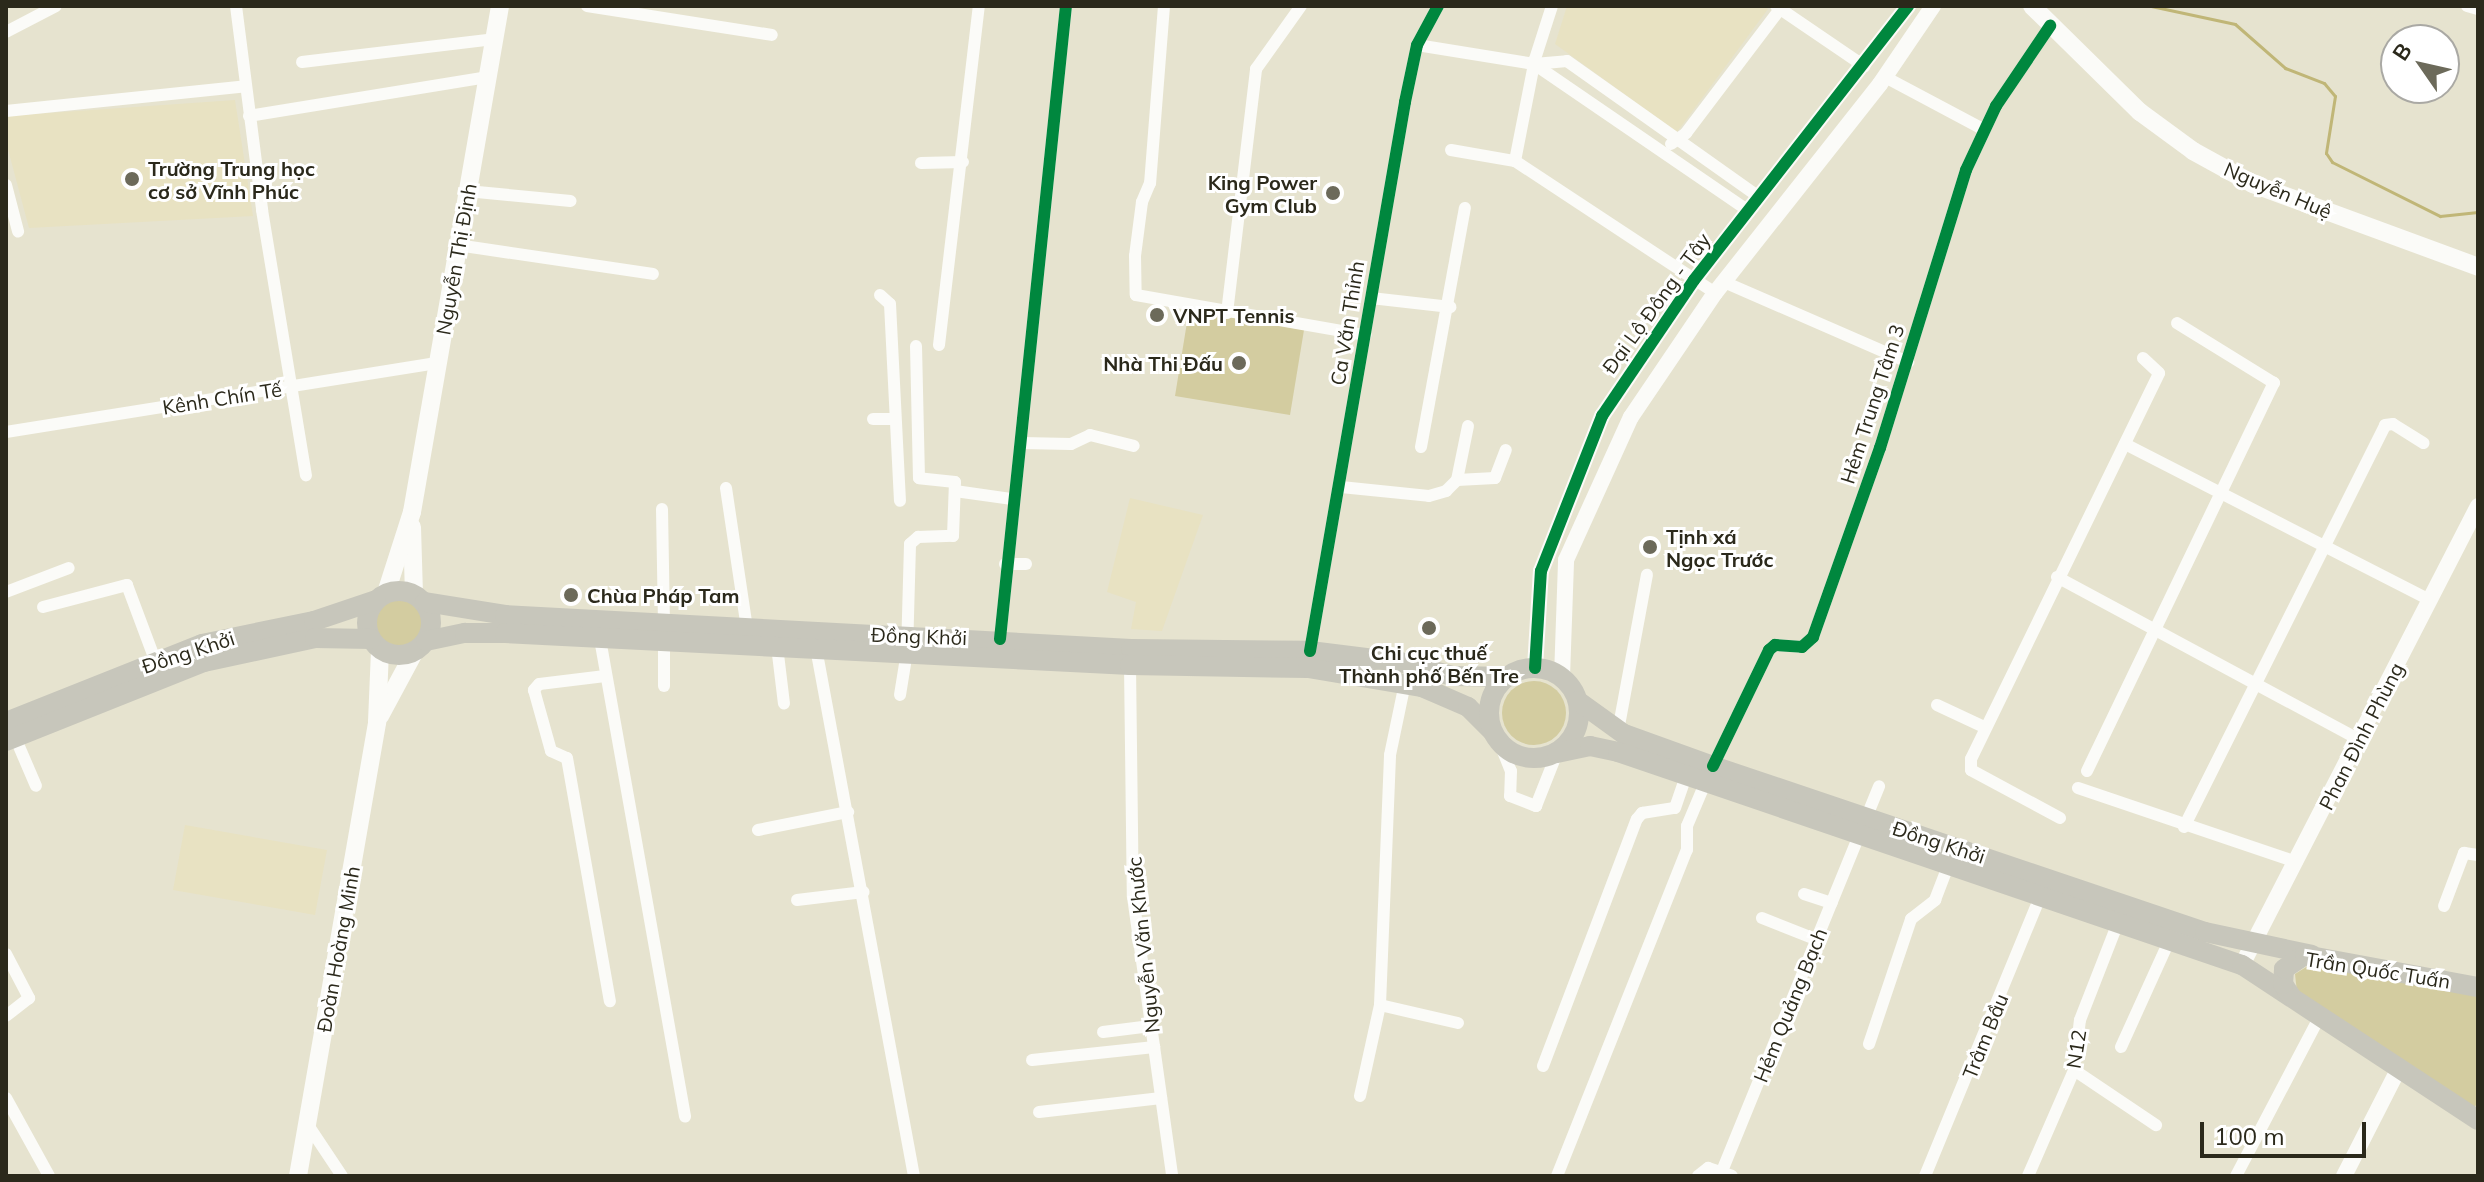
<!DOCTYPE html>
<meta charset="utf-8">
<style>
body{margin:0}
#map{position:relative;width:2484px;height:1182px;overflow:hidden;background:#e6e3cf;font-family:Mulish,sans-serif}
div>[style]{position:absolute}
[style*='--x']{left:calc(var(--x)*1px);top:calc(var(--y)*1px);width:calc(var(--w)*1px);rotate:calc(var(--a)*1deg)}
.built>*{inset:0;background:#e8e2c2}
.green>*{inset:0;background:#d3cca0}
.round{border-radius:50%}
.stream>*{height:3px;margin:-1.5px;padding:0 1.5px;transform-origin:1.5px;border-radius:1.5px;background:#c0b677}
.minor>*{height:12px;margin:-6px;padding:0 6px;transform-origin:6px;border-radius:6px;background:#fbfbf8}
.tertiary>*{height:16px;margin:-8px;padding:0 8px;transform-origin:8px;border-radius:8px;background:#fbfbf8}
.secondary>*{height:18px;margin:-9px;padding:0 9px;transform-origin:9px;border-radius:9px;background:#fbfbf8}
.primary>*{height:20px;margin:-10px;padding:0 10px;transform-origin:10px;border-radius:10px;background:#c7c6bb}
.primary>.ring{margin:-10px;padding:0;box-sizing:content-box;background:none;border:20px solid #c7c6bb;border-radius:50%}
.cycleway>*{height:12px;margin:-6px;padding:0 6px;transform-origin:6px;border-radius:6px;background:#00873e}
.dots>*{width:22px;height:22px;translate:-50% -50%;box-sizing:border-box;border:4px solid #fff;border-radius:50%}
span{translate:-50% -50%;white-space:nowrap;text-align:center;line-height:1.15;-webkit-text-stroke:6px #fff;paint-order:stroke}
.poi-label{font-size:20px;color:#2b291b;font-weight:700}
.left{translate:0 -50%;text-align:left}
.right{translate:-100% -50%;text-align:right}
.street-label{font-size:20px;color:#2b291b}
.frame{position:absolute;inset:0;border:8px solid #2b291b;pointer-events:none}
.north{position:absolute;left:2380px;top:24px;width:80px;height:80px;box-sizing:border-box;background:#fff;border:2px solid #aaa9a4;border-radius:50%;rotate:304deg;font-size:22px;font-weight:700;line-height:32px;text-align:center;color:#2b291b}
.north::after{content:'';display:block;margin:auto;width:28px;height:36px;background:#6c6a5a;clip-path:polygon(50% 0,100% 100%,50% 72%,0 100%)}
.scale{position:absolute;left:2200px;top:1122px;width:166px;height:36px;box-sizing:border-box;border:4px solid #2b291b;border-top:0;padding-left:10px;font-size:24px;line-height:28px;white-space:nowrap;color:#2b291b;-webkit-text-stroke:6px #fff;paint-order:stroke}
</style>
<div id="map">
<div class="built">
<div style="clip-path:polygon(1567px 6px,1764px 6px,1768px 9px,1677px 132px,1555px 44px)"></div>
<div style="clip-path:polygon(235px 100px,253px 216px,29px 228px,6px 142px,6px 116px)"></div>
<div style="clip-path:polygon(1130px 498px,1203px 515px,1162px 631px,1131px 629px,1136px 602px,1107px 592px)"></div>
<div style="clip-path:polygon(185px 825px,327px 850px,315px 915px,173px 890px)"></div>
</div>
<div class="green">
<div style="clip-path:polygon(1189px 310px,1304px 330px,1290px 415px,1175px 396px)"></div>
<div class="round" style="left:376px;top:599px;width:48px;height:48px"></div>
<div class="round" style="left:1502px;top:681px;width:64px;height:64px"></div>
<div style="clip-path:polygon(2311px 964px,2478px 996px,2478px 1105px,2471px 1107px,2297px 992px,2295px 974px)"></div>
</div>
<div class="stream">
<div style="--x:2151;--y:6;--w:86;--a:12.1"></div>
<div style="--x:2235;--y:24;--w:67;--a:41.3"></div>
<div style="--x:2285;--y:68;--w:42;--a:21"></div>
<div style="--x:2324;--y:83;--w:17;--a:50"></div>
<div style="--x:2335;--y:96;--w:58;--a:99"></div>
<div style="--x:2326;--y:153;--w:11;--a:56"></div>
<div style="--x:2332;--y:162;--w:121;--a:26.6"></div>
<div style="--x:2440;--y:216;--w:38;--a:-6"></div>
</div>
<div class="minor">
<div style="--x:236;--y:6;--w:206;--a:82.7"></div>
<div style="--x:262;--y:210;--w:269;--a:80.6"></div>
<div style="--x:587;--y:6;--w:187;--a:8.9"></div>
<div style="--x:1164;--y:6;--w:178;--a:94.5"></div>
<div style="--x:1150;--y:183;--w:21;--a:113"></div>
<div style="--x:1142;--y:202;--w:54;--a:97.4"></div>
<div style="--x:1135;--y:256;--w:39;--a:89"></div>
<div style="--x:1136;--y:295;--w:233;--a:9.9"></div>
<div style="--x:1776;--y:6;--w:107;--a:34.3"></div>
<div style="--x:2467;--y:6;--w:11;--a:15"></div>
<div style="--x:6;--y:32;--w:56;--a:-27.5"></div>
<div style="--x:1417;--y:45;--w:119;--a:9.2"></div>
<div style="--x:1534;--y:64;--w:33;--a:-5"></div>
<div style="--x:1567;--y:61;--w:235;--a:35.3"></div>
<div style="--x:302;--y:62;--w:193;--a:-6.8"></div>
<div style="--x:1534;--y:64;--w:260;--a:34.4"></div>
<div style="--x:1885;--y:77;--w:111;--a:28"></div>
<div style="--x:6;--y:111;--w:241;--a:-5.9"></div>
<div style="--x:249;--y:116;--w:241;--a:-9.3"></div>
<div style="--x:1671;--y:144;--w:19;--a:-36"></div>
<div style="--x:1686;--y:133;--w:156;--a:-52.8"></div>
<div style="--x:1451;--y:150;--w:65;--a:9.8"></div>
<div style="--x:1515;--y:161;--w:240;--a:33.4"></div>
<div style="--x:1515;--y:161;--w:104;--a:-78.9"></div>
<div style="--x:1535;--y:59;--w:56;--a:-72.2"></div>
<div style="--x:921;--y:163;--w:42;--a:-1.4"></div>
<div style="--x:6;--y:185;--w:48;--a:75.4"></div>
<div style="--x:467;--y:191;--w:104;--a:5.5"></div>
<div style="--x:457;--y:245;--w:198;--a:8.4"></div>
<div style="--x:1724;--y:282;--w:201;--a:23.5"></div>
<div style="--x:880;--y:295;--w:13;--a:42"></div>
<div style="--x:890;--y:304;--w:197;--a:87.1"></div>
<div style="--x:1371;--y:298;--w:80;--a:6.5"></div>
<div style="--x:1227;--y:313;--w:246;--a:-83.2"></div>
<div style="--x:1256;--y:69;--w:77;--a:-54.5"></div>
<div style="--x:939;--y:345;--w:341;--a:-83.3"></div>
<div style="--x:873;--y:419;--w:22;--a:0"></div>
<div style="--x:6;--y:432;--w:436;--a:-9.1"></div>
<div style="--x:1022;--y:443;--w:49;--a:1.2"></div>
<div style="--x:1071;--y:444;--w:21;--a:-25"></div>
<div style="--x:1090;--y:435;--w:45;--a:14"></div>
<div style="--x:2125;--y:444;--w:343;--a:27.1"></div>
<div style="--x:1421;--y:447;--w:243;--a:-79.6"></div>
<div style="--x:1457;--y:480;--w:38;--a:-3"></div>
<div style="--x:1495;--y:478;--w:30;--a:-69"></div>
<div style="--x:1341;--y:487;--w:88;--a:5.8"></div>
<div style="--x:1429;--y:496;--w:18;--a:-16"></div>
<div style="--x:1446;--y:491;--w:16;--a:-45"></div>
<div style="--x:1457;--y:480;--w:55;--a:-78.5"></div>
<div style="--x:726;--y:488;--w:142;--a:81.5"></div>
<div style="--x:955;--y:491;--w:58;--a:8"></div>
<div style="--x:662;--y:509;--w:115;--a:89"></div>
<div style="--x:1005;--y:564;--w:21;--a:0"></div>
<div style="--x:2057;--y:577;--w:344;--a:28.3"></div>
<div style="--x:6;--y:592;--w:67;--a:-20.9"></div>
<div style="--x:43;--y:607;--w:87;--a:-14.7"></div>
<div style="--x:127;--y:585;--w:80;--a:69.5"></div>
<div style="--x:600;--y:639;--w:485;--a:79.9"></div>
<div style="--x:1000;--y:639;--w:636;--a:-84.05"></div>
<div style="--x:664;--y:641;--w:45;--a:90"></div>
<div style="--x:777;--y:646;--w:58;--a:83.1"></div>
<div style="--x:816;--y:648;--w:537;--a:79.49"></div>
<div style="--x:1310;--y:651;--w:557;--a:-80.18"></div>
<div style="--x:1405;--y:102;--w:58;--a:-78.1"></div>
<div style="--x:1417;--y:45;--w:44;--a:-61.7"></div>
<div style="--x:1130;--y:665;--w:232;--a:89.3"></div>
<div style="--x:1133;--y:897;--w:282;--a:82"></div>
<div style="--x:605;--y:676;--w:66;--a:173.1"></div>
<div style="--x:539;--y:684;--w:8;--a:130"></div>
<div style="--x:534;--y:690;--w:63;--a:74.4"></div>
<div style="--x:551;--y:751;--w:17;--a:24"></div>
<div style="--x:567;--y:758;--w:247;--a:80"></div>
<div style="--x:900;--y:695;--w:44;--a:-80.8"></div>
<div style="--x:907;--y:652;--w:108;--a:-88.4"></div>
<div style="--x:910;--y:544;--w:11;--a:-41"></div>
<div style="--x:918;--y:537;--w:35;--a:-2"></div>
<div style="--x:953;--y:536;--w:54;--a:-87.9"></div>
<div style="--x:955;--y:482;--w:36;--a:-174"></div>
<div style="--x:919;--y:478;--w:132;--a:-91.3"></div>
<div style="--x:1937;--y:705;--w:52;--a:25.1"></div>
<div style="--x:1618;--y:731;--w:159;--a:-79.5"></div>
<div style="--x:15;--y:737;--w:53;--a:66.8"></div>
<div style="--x:1500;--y:744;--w:29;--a:68"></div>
<div style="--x:1511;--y:771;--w:25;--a:92"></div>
<div style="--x:1510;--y:796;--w:28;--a:21"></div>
<div style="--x:1536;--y:806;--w:57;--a:-68.4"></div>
<div style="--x:1713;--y:766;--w:129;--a:-64.2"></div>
<div style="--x:1769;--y:650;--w:8;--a:-40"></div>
<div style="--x:1775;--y:645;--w:27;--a:4"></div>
<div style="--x:1802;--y:647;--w:15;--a:-42"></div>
<div style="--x:1813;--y:637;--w:201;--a:-70.5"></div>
<div style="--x:1880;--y:448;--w:291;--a:-72.8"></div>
<div style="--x:1966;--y:170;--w:71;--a:-64.9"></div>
<div style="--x:1996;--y:106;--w:97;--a:-56"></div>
<div style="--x:2087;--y:771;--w:431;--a:-64.3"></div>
<div style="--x:2274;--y:383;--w:114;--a:-148.3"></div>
<div style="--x:2078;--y:788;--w:231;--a:18.7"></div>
<div style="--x:2060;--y:818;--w:101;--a:-151.7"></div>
<div style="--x:1971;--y:770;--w:11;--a:-90"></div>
<div style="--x:1971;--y:759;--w:429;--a:-64"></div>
<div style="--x:2159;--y:373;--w:22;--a:-137"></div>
<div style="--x:2184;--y:827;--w:449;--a:-63.4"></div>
<div style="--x:2385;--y:425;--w:8;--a:-7"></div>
<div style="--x:2393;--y:424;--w:36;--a:32"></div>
<div style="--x:758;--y:830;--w:92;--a:-11.3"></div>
<div style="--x:1804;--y:894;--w:29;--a:18"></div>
<div style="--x:797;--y:900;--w:67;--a:-6.8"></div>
<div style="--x:2444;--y:906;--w:57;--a:-69.3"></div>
<div style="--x:2464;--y:853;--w:14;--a:8"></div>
<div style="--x:1762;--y:918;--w:57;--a:21.6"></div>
<div style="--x:6;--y:954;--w:50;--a:62.4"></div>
<div style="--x:29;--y:998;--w:29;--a:142"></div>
<div style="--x:1380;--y:1005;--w:80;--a:13"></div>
<div style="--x:1103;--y:1032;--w:48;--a:-7.1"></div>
<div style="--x:1869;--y:1044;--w:132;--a:-71.4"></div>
<div style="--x:1911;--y:919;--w:31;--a:-38"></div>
<div style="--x:1935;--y:900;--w:39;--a:-69"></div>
<div style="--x:2121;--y:1047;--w:119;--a:-65.6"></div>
<div style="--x:1032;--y:1060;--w:123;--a:-6.1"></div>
<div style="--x:1543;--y:1066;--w:264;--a:-69.2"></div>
<div style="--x:1637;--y:819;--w:8;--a:-50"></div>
<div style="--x:1642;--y:813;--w:33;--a:-9"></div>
<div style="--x:1675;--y:808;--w:36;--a:-71"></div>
<div style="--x:2074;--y:1070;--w:99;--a:33.9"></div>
<div style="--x:1360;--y:1096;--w:93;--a:-77.6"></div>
<div style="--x:1380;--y:1005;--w:250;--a:-87.7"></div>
<div style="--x:1390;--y:755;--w:74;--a:-78.2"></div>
<div style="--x:6;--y:1098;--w:89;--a:61.1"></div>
<div style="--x:1039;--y:1112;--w:123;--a:-6.5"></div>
<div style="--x:308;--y:1125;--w:61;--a:56.3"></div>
<div style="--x:1557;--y:1176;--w:351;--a:-68.3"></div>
<div style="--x:1687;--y:850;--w:24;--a:-90"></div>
<div style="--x:1687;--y:826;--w:49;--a:-67.1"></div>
<div style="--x:1698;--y:1176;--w:13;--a:-39"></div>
<div style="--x:1708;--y:1168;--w:25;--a:18"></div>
<div style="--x:1720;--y:1176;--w:421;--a:-67.8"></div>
<div style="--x:1925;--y:1176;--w:304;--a:-67.6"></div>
<div style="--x:2028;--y:1176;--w:116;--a:-66.5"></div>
<div style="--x:2074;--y:1070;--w:50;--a:-83.2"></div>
<div style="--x:2080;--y:1020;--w:107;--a:-68.7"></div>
<div style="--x:2236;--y:1176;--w:181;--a:-62.3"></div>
</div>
<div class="tertiary">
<div style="--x:1535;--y:668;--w:97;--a:-86.5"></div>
<div style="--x:1541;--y:571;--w:167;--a:-68.5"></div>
<div style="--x:1602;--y:416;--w:164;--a:-55.9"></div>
<div style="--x:1694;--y:280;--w:348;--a:-52"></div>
<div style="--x:1562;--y:677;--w:117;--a:-88"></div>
<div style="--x:1566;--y:560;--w:157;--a:-65.6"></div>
<div style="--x:1631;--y:417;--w:150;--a:-55.9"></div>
<div style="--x:1715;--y:293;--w:266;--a:-51.7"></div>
<div style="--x:1880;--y:84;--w:94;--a:-55.8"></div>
<div style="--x:2242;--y:965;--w:516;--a:-62.79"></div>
<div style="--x:2344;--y:1176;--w:121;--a:-63"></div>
</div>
<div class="secondary">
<div style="--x:2032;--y:6;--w:151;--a:44.5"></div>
<div style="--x:2140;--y:112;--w:66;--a:36.3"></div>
<div style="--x:2193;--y:151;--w:68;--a:28.8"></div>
<div style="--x:2253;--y:184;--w:240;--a:20.2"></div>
<div style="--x:412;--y:527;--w:66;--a:88.3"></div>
<div style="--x:386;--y:593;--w:85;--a:-72.2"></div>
<div style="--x:412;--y:512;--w:514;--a:-80.13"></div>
<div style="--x:380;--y:716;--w:74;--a:-61.7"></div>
<div style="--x:298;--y:1176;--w:461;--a:-80.1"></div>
<div style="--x:377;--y:722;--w:73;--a:-87.6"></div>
</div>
<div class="primary">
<div class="ring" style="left:367px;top:591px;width:44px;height:44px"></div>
<div style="--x:425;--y:602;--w:81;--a:9.2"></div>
<div style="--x:505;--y:615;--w:627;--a:3.11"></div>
<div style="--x:1131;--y:649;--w:179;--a:0.6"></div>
<div style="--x:1310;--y:651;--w:91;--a:7"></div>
<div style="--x:1400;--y:662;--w:55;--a:14.8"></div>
<div style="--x:1453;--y:676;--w:55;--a:1"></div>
<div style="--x:426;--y:641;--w:40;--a:-12"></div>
<div style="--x:465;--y:633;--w:40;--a:0"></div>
<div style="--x:505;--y:633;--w:626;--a:2.93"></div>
<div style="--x:1130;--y:665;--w:178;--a:1"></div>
<div style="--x:1308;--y:668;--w:116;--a:9.5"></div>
<div style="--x:1422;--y:687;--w:50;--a:23.5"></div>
<div style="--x:1468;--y:707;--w:34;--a:45"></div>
<div class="ring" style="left:1489px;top:668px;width:70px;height:70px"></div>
<div style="--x:1578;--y:701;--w:57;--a:35.7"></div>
<div style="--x:1624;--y:734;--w:95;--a:19.8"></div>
<div style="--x:1713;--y:766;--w:519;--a:18.64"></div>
<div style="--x:2205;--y:932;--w:109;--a:12.1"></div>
<div style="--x:6;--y:722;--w:211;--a:-21.7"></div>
<div style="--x:202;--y:644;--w:114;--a:-11.6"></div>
<div style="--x:314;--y:621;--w:65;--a:-18.7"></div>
<div style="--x:6;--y:741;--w:213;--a:-21.8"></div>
<div style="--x:204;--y:662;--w:114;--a:-12.2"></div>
<div style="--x:315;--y:638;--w:56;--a:1"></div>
<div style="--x:1557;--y:753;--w:34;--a:-12"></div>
<div style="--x:1590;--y:746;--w:29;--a:12"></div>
<div style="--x:1618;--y:752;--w:659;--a:18.85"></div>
<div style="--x:2242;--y:965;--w:282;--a:33.3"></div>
<div style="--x:2291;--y:996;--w:14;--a:-124"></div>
<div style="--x:2283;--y:984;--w:15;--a:-86"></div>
<div style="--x:2284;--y:969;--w:25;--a:-34"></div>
<div style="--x:2305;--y:955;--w:176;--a:10.5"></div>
</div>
<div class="cycleway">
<div style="--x:1000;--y:639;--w:636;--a:-84.05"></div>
<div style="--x:1310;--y:651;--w:557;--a:-80.18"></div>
<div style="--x:1405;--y:102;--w:58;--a:-78.1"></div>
<div style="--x:1417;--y:45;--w:44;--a:-61.7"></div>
<div style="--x:1535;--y:668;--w:97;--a:-86.5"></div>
<div style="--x:1541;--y:571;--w:167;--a:-68.5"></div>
<div style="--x:1602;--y:416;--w:164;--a:-55.9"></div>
<div style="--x:1694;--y:280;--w:348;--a:-52"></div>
<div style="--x:1713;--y:766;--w:129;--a:-64.2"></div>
<div style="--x:1769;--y:650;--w:8;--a:-40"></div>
<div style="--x:1775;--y:645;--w:27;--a:4"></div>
<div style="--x:1802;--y:647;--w:15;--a:-42"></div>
<div style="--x:1813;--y:637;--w:201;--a:-70.5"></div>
<div style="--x:1880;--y:448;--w:291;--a:-72.8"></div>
<div style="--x:1966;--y:170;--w:71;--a:-64.9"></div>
<div style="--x:1996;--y:106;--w:97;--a:-56"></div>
</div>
<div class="dots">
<div style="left:132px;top:179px;background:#6c6a5a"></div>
<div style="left:1333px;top:193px;background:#6c6a5a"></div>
<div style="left:1157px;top:315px;background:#6c6a5a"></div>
<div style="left:1239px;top:363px;background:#6c6a5a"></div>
<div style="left:1650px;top:547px;background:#6c6a5a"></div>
<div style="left:571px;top:595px;background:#6c6a5a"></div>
<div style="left:1429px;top:628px;background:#6c6a5a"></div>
</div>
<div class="poi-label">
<span class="left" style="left:148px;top:180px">Trường Trung học<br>cơ sở Vĩnh Phúc</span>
<span class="right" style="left:1317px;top:194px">King Power<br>Gym Club</span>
<span class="left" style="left:1173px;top:315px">VNPT Tennis</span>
<span class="right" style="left:1223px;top:363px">Nhà Thi Đấu</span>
<span class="left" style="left:1666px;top:548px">Tịnh xá<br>Ngọc Trước</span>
<span class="left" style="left:587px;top:595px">Chùa Pháp Tam</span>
<span style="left:1429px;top:664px">Chi cục thuế<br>Thành phố Bến Tre</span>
</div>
<div class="street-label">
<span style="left:2278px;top:190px;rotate:23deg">Nguyễn Huệ</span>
<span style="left:456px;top:259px;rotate:-80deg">Nguyễn Thị Định</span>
<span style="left:1656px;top:303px;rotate:-54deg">Đại Lộ Đông - Tây</span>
<span style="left:1347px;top:323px;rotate:-81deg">Ca Văn Thỉnh</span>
<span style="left:222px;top:398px;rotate:-9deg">Kênh Chín Tế</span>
<span style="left:1872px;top:404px;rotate:-72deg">Hẻm Trung Tâm 3</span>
<span style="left:919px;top:636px;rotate:2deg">Đồng Khởi</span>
<span style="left:188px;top:652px;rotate:-18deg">Đồng Khởi</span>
<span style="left:2361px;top:736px;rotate:-63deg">Phan Đình Phùng</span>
<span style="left:1939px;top:842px;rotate:18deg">Đồng Khởi</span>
<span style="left:1143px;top:945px;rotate:-96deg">Nguyễn Văn Khước</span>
<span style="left:338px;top:949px;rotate:-80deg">Đoàn Hoàng Minh</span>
<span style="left:2378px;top:970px;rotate:9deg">Trần Quốc Tuấn</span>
<span style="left:1790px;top:1005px;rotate:-68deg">Hẻm Quảng Bạch</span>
<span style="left:1985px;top:1036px;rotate:-68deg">Trâm Bầu</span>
<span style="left:2076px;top:1049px;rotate:-81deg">N12</span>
</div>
<div class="frame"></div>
<div class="north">B</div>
<div class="scale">100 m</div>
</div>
